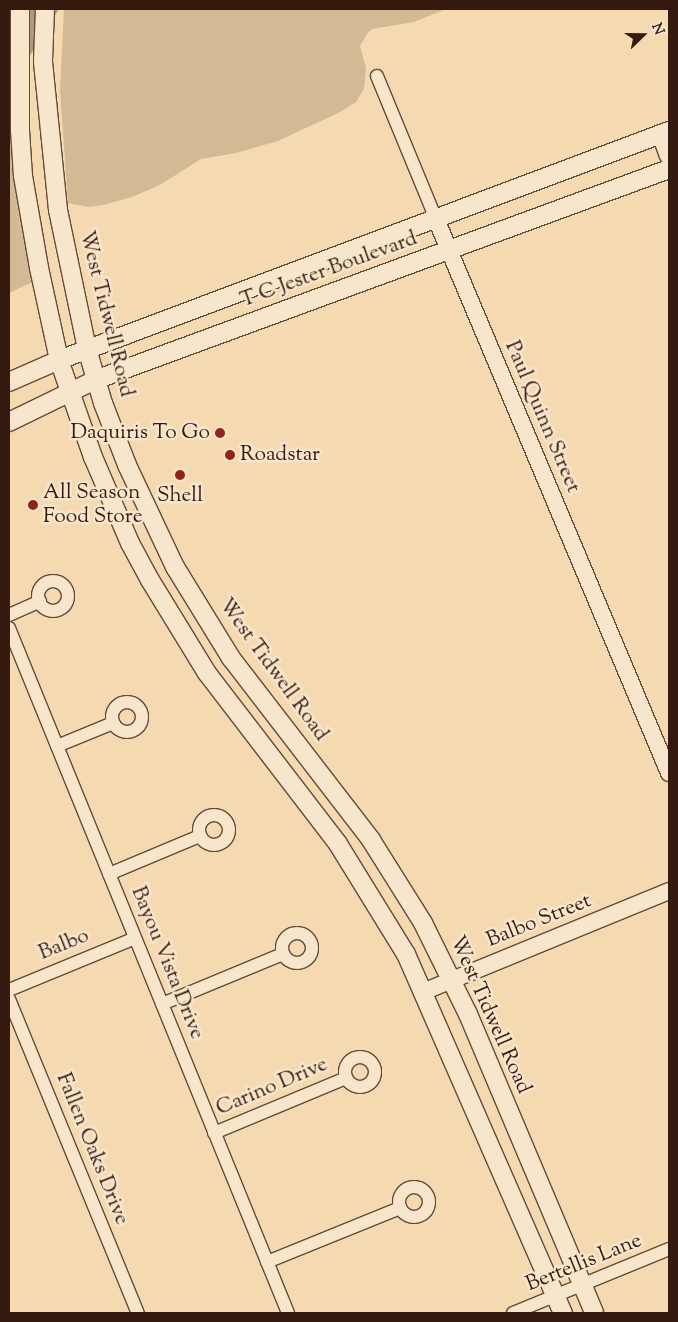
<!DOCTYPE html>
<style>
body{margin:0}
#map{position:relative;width:678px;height:1322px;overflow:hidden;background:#f5d9b1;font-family:"Sorts Mill Goudy",serif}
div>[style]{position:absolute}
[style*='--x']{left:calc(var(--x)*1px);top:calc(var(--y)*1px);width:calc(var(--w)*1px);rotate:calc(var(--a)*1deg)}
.green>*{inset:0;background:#d4b995}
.water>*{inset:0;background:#b4987a}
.roads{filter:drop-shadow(1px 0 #654a38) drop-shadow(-1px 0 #654a38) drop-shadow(0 1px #654a38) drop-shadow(0 -1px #654a38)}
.minor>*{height:12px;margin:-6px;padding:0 6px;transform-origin:6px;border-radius:6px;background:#f8e6cc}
.minor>.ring{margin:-6px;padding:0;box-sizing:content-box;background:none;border:12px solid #f8e6cc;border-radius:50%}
.tertiary>*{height:16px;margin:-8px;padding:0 8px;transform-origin:8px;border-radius:8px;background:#f8e6cc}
.secondary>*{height:18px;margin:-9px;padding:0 9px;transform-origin:9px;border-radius:9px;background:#f8e6cc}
.dots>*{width:14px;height:14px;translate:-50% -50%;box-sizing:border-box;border:2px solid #f8e6cc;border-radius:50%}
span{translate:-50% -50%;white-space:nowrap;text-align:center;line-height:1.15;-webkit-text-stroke:5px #f8e6cc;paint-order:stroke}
.street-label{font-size:21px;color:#351a0f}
.poi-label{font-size:21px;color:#351a0f}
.right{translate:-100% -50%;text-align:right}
.left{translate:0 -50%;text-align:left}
.frame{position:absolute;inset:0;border:10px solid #351a0f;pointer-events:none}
.north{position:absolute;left:618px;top:10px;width:50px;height:50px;-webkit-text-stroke:4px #f8e6cc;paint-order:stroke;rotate:68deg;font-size:14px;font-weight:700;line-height:20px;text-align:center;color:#351a0f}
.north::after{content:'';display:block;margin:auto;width:18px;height:22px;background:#351a0f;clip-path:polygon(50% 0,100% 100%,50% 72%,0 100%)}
</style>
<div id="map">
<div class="green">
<div style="clip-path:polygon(9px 9px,12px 9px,11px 136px,15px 141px,35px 281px,9px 293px)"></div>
<div style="clip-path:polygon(64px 9px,446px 9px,414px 22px,372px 29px,367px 34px,360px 46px,366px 68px,364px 89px,356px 102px,338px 113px,278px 141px,236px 153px,201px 159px,160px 185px,132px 197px,103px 205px,88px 207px,68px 203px,60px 90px)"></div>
</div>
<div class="water">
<div style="clip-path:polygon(29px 9px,59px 9px,9px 89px,9px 38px)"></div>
</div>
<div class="roads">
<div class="minor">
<div style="--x:377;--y:76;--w:155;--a:67.6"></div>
<div class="ring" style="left:38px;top:581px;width:18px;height:18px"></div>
<div style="--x:9;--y:615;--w:34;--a:-24"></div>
<div style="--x:9;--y:628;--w:740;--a:67.84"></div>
<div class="ring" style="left:112px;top:702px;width:18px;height:18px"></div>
<div style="--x:57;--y:746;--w:61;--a:-22.3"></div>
<div class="ring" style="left:199px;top:815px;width:18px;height:18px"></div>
<div style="--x:109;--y:874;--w:99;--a:-22.7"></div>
<div class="ring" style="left:282px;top:933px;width:18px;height:18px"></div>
<div style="--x:9;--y:990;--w:136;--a:-22.4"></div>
<div style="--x:9;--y:999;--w:339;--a:67.7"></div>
<div style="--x:162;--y:1004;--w:131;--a:-22.5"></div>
<div class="ring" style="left:345px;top:1057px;width:18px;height:18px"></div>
<div style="--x:214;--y:1133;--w:143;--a:-22.6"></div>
<div class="ring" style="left:399px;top:1187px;width:18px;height:18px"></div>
<div style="--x:267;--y:1262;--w:144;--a:-22.1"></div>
<div style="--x:513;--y:1313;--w:169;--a:-22.3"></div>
</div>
<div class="tertiary">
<div style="--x:436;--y:219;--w:601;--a:67.19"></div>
<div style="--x:425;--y:991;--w:264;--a:-22.3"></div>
</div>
<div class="secondary">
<div style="--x:20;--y:9;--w:121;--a:90"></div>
<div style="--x:20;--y:130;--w:46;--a:86.3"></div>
<div style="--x:23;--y:176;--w:93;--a:80.1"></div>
<div style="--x:39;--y:268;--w:94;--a:77.7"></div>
<div style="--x:59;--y:360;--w:103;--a:70.7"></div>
<div style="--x:93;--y:457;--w:94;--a:66.7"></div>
<div style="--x:130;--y:543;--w:42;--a:61.6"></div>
<div style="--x:150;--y:580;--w:109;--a:58.5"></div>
<div style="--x:207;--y:673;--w:215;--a:52.5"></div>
<div style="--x:338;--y:844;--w:129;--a:58.3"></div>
<div style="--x:406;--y:954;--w:392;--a:66.4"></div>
<div style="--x:45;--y:9;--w:53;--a:92.2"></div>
<div style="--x:43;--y:62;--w:149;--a:84.2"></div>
<div style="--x:58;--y:210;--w:142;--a:78.2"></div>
<div style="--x:87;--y:349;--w:56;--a:73.5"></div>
<div style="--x:103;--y:403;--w:66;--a:68.8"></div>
<div style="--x:127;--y:465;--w:113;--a:64.8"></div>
<div style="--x:175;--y:567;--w:107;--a:58.4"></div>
<div style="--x:231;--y:658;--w:230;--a:52.4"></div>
<div style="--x:371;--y:840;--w:98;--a:57.9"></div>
<div style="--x:423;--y:923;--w:102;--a:63.7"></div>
<div style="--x:468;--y:1014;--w:324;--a:67.1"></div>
<div style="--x:661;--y:134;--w:23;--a:70"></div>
<div style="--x:9;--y:382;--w:55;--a:-23.7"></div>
<div style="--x:59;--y:360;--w:652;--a:-20.58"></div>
<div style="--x:9;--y:422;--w:96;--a:-26"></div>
<div style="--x:95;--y:380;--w:612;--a:-20.18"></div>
</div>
</div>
<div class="dots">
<div style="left:220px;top:433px;background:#8f2418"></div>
<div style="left:230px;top:455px;background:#8f2418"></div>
<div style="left:180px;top:475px;background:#8f2418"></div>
<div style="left:33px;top:505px;background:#8f2418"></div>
</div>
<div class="street-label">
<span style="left:329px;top:270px;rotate:-20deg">T C Jester Boulevard</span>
<span style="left:106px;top:314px;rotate:76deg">West Tidwell Road</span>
<span style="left:542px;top:417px;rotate:67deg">Paul Quinn Street</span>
<span style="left:273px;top:670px;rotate:54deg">West Tidwell Road</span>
<span style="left:539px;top:921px;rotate:-22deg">Balbo Street</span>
<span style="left:64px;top:945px;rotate:-22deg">Balbo</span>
<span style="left:167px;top:963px;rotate:68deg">Bayou Vista Drive</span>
<span style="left:490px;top:1015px;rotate:66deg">West Tidwell Road</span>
<span style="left:272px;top:1087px;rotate:-23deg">Carino Drive</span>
<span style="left:92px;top:1149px;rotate:68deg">Fallen Oaks Drive</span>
<span style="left:584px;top:1263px;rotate:-22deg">Bertellis Lane</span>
</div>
<div class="poi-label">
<span class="right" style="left:210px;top:433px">Daquiris To Go</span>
<span class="left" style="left:240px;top:455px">Roadstar</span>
<span class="left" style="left:43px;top:505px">All Season<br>Food Store</span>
<span style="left:180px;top:496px">Shell</span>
</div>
<div class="frame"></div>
<div class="north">N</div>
</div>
